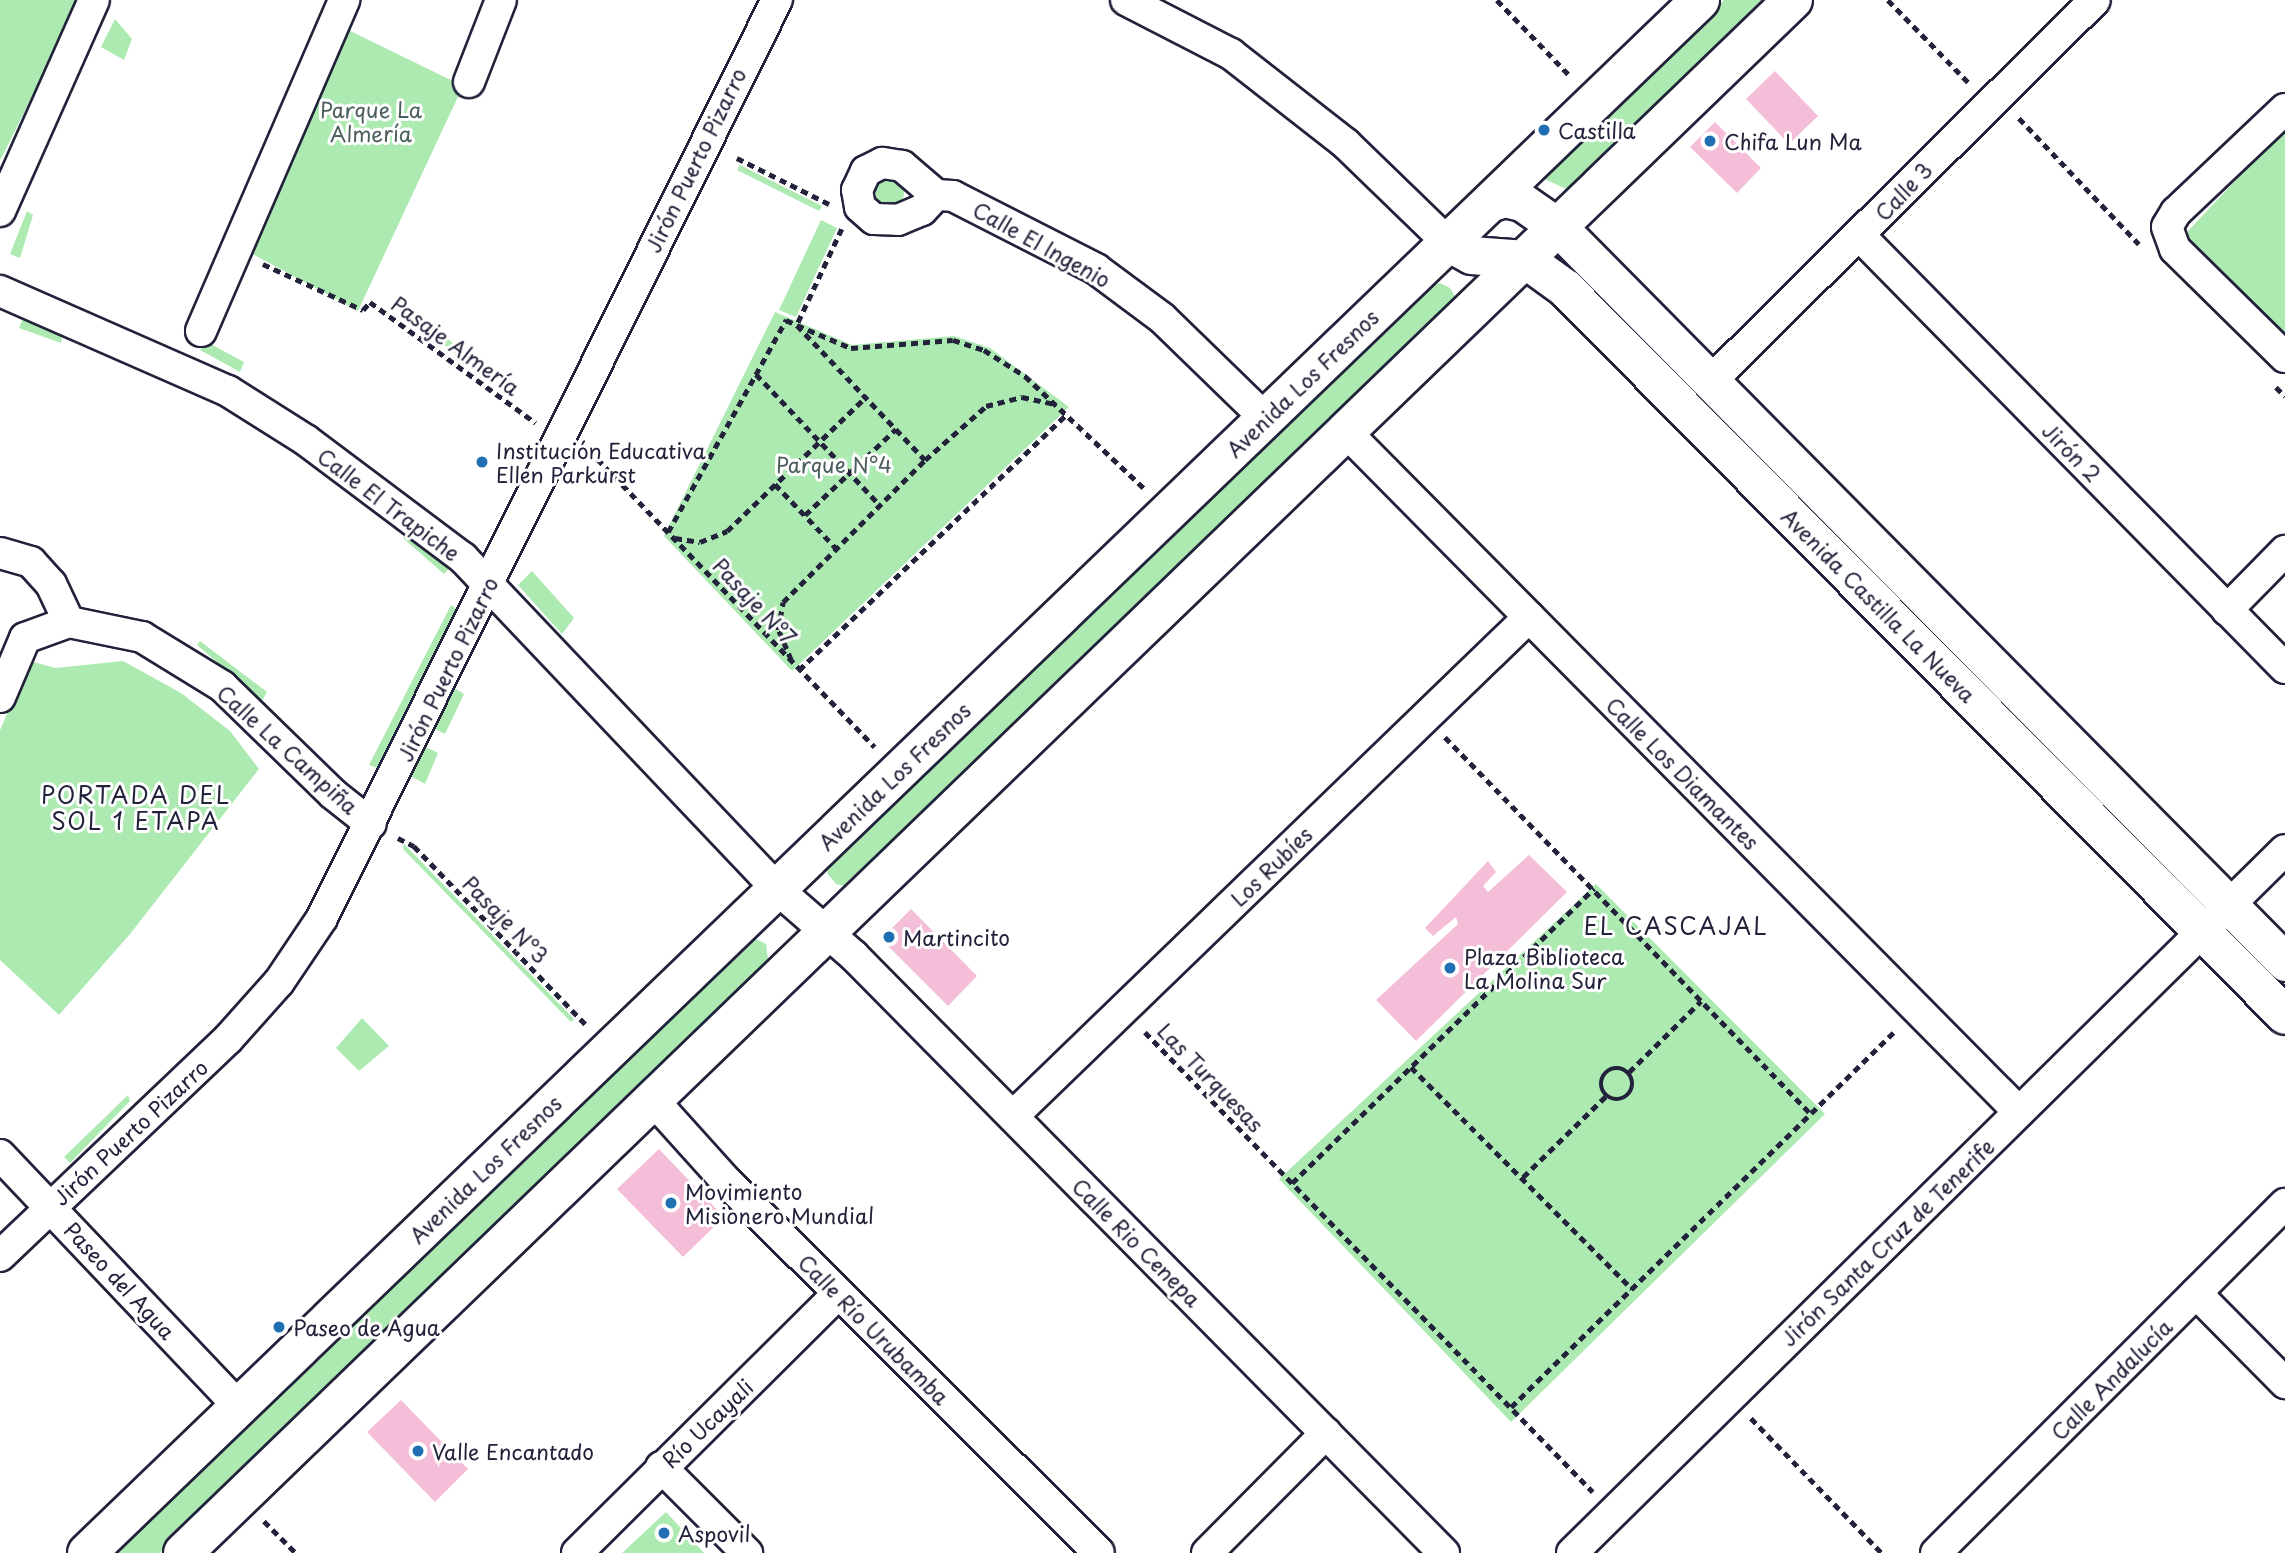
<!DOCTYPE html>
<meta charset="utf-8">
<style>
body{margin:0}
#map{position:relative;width:2285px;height:1553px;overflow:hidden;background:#fff;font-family:"Playpen Sans",sans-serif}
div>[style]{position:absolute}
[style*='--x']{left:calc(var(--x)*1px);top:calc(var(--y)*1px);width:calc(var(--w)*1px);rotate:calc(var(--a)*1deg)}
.green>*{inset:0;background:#adeab1}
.round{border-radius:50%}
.building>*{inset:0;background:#f5bed8}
.path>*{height:4.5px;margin-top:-2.25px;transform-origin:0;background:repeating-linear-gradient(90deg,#22223b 0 7px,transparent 0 12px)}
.path>.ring{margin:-2.25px;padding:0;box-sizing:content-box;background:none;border:4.5px solid #22223b;border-radius:50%}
.roads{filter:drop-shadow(2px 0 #22223b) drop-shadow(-2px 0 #22223b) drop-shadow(0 2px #22223b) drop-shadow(0 -2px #22223b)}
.minor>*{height:30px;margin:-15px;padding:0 15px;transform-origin:15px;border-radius:15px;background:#fff}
.tertiary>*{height:37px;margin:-18.5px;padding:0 18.5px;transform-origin:18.5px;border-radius:18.5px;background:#fff}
.secondary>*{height:38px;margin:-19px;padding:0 19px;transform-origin:19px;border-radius:19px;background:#fff}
.dots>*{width:19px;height:19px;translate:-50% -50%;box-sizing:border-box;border:4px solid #fff;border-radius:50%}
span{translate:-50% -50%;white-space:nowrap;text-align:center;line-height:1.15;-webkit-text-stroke:6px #fff;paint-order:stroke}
.park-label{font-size:21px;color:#4c5e5e}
.poi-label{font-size:21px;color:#22223b}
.left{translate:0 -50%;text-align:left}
.street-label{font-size:21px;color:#22223b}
.neighbourhood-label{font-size:23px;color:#22223b;letter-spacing:2px}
</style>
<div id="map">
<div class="green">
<div style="clip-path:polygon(0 0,80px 0,1px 159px,0 159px)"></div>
<div style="clip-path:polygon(1724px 0,1770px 0,1571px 191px,1542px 178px)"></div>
<div style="clip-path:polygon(115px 19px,132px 39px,124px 60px,101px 47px)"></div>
<div style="clip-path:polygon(336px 24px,463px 86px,358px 311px,245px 250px)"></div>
<div style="clip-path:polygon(2285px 128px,2285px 342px,2184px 246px,2188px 231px)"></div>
<div style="clip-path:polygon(740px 165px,822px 206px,819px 211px,737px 170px)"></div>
<div class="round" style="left:870px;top:176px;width:34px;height:34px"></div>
<div style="clip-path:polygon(27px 211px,33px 215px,20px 258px,10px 254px)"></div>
<div style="clip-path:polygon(821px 220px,837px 228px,796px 317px,779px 310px)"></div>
<div style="clip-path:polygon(1440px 283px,1450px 288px,1456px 298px,1454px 306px,847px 887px,836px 884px,827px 873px,827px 862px,1426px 288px)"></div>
<div style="clip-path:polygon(26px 311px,65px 325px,61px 343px,19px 328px)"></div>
<div style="clip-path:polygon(775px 312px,852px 345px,954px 336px,990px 348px,1069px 407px,792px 671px,664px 536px)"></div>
<div style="clip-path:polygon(444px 336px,491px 373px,489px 379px,440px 342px)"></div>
<div style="clip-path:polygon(207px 342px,244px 362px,240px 372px,200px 350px)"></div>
<div style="clip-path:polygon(410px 530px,452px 565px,444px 574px,403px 538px)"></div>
<div style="clip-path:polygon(532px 571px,574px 618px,562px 634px,518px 585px)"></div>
<div style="clip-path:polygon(451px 605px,458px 610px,377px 768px,369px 765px)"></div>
<div style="clip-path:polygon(200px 641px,267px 692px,262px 701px,197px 645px)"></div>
<div style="clip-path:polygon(30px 661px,55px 668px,123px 661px,181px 693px,230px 731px,259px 769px,130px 934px,59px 1015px,0 960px,0 730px)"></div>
<div style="clip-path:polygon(453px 687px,464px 694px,445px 734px,433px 728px)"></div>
<div style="clip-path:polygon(424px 746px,438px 753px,425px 784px,409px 775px)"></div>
<div style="clip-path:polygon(404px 844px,574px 1019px,571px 1022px,403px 849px)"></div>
<div style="clip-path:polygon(1596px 884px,1825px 1114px,1511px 1422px,1279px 1179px)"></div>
<div style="clip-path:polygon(756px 939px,766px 944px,769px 966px,160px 1553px,107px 1553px,746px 943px)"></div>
<div style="clip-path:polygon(362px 1018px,389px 1046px,359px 1071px,336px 1048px)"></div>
<div style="clip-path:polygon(128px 1095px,130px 1101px,70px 1163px,64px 1157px)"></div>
<div style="clip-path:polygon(666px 1512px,704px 1553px,622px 1553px)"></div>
</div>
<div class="building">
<div style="clip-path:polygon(1775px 71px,1818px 116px,1789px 144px,1746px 99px)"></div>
<div style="clip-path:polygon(1715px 122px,1761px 168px,1737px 193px,1690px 147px)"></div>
<div style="clip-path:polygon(1529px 855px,1567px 892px,1416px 1041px,1376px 1000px,1458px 924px,1456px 917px,1433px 936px,1425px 928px,1488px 861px,1496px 872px,1483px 886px,1488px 892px)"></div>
<div style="clip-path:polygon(911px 909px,977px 976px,948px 1006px,881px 939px)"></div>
<div style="clip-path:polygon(659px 1149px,724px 1217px,683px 1257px,617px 1189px)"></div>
<div style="clip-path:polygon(401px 1400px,468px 1469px,435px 1502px,367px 1432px)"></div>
</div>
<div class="path">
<div style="--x:1497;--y:0;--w:107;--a:46.1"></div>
<div style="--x:1888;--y:0;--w:115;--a:45.7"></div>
<div style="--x:2019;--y:118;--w:174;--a:46.4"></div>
<div style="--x:737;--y:158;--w:103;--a:26.6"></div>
<div style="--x:842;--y:229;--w:106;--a:115.1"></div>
<div style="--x:797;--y:325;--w:59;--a:23.1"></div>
<div style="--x:851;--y:348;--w:102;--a:-4.5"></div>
<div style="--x:953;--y:340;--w:33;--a:18"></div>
<div style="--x:984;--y:350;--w:49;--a:32.4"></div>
<div style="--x:1025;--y:376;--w:165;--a:43.3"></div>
<div style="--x:263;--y:264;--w:110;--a:24.7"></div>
<div style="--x:363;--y:310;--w:11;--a:-49"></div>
<div style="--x:370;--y:302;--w:205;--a:36.1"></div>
<div style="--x:756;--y:374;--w:180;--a:46.6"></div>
<div style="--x:2276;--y:387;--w:13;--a:45"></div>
<div style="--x:589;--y:450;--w:412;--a:46.1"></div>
<div style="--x:775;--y:484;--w:88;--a:46.4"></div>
<div style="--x:805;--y:515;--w:125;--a:-43.4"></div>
<div style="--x:668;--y:532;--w:243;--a:-60.9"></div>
<div style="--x:786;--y:320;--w:12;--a:24"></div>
<div style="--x:797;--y:325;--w:186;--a:46.5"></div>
<div style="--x:675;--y:538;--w:25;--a:9"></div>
<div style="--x:700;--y:542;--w:29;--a:-22"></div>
<div style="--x:727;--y:531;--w:193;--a:-44"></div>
<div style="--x:791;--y:660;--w:33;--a:-113"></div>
<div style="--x:778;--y:630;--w:28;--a:-80"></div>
<div style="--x:783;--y:602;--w:201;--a:-45"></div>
<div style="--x:925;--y:460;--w:81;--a:-41.5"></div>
<div style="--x:986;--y:406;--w:37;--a:-14"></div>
<div style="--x:1022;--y:397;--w:33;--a:12"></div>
<div style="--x:799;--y:670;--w:371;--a:-43.7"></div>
<div style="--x:1445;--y:737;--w:525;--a:45.85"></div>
<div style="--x:398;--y:838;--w:18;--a:27"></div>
<div style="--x:414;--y:846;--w:250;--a:46.1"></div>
<div style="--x:1145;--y:1032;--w:642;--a:45.76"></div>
<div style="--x:1411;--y:1067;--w:313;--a:45.1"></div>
<div class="ring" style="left:1601px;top:1068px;width:27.5px;height:27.5px"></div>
<div style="--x:1629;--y:1072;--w:101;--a:-44.6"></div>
<div style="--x:1523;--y:1177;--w:116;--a:-44.3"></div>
<div style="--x:1292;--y:1183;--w:422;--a:-44.3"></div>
<div style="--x:1511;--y:1407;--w:539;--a:-44.4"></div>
<div style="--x:1751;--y:1418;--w:188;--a:45.9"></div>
<div style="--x:264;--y:1521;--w:45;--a:45"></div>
</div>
<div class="roads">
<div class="minor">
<div style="--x:1126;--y:0;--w:118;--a:27.2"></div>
<div style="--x:1231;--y:54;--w:145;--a:38"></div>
<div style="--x:1345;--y:143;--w:142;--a:44.1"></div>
<div style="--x:469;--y:82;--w:88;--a:-68.7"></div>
<div style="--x:2285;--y:109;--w:150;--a:136.6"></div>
<div style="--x:2176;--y:212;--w:17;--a:121"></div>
<div style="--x:2167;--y:227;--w:23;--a:70"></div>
<div style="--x:2175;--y:249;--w:154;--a:44.5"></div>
<div style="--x:936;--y:195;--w:45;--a:-139.5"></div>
<div style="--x:902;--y:166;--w:20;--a:-171"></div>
<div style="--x:882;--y:163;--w:18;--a:153"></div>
<div style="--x:866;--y:171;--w:21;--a:115"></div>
<div style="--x:857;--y:190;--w:17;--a:80"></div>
<div style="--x:860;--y:207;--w:18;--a:41"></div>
<div style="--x:874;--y:219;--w:24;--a:2"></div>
<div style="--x:898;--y:220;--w:26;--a:-23"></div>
<div style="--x:922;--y:210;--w:21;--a:-47"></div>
<div style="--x:936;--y:195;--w:17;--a:3"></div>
<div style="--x:953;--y:196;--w:161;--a:27"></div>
<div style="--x:1096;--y:269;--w:82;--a:36.6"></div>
<div style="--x:1162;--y:318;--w:145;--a:44.2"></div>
<div style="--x:0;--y:211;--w:231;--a:-66"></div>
<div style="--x:1860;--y:236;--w:606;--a:45.47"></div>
<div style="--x:0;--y:291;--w:249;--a:23.7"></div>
<div style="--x:228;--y:391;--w:93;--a:32.3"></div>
<div style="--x:307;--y:441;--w:195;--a:36.9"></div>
<div style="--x:463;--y:558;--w:456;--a:46.5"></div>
<div style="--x:777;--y:889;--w:101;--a:41"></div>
<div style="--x:853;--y:955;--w:841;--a:45.34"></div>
<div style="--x:201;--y:331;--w:361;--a:-66.6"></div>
<div style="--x:1710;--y:382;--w:542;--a:-44.78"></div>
<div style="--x:1347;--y:433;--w:955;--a:45.3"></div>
<div style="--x:0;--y:553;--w:32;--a:16"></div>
<div style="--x:31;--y:562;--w:30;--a:48"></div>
<div style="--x:51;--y:584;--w:42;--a:64.7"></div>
<div style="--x:2227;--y:610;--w:83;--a:-45.5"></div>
<div style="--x:69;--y:622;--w:75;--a:11.6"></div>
<div style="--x:142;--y:637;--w:94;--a:31.5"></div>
<div style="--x:222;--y:686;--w:155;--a:44.2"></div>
<div style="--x:333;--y:794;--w:48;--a:38.3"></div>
<div style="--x:0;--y:697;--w:64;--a:-67"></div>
<div style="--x:25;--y:638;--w:47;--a:-20"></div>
<div style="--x:654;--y:1101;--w:109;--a:48"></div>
<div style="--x:727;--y:1182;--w:525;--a:44.92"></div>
<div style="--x:1013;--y:1116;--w:718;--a:-44.04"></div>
<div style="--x:0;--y:1155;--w:346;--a:46.5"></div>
<div style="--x:0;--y:1256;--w:315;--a:-43.6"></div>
<div style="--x:228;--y:1039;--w:76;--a:-48.2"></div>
<div style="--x:279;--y:982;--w:77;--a:-56.1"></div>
<div style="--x:322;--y:918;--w:1025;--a:-63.64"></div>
<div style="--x:2196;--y:1293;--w:127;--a:45.3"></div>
<div style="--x:661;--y:1467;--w:122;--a:45"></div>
<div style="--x:577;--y:1553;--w:368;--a:-44.8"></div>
<div style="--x:1207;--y:1553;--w:169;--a:-45.2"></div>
<div style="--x:1572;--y:1553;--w:1001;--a:-44.6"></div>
<div style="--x:1936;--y:1553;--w:494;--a:-45"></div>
</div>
<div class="tertiary">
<div style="--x:1489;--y:203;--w:16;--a:-18"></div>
<div style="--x:1504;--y:198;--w:18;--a:13"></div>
<div style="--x:1522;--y:202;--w:44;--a:34.8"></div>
<div style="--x:1558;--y:227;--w:1034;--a:45.31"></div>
<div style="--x:1447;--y:242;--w:27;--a:28"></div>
<div style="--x:1471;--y:255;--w:54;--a:4.2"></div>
<div style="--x:1525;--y:259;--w:49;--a:35.9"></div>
<div style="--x:1565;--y:288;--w:1023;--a:45.28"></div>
</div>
<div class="secondary">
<div style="--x:87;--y:1553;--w:2239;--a:-43.91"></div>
<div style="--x:183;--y:1553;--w:2237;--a:-43.97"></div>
</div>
</div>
<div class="dots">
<div style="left:1544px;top:130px;background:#1f6fb2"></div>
<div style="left:1710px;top:141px;background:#1f6fb2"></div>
<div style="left:482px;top:462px;background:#1f6fb2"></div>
<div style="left:889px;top:937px;background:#1f6fb2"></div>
<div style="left:1450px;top:968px;background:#1f6fb2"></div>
<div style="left:671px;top:1203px;background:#1f6fb2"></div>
<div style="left:279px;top:1327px;background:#1f6fb2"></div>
<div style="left:418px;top:1451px;background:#1f6fb2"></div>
<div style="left:664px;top:1533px;background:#1f6fb2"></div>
</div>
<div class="park-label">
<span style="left:371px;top:121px">Parque La<br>Almería</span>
<span style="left:834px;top:464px">Parque N°4</span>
</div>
<div class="poi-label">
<span class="left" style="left:1558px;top:130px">Castilla</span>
<span class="left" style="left:1724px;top:141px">Chifa Lun Ma</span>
<span class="left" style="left:496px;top:462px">Institución Educativa<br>Ellen Parkurst</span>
<span class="left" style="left:903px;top:937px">Martincito</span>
<span class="left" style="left:1464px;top:968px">Plaza Biblioteca<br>La Molina Sur</span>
<span class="left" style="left:685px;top:1203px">Movimiento<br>Misionero Mundial</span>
<span class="left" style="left:293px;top:1327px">Paseo de Agua</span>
<span class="left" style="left:432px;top:1451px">Valle Encantado</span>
<span class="left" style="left:678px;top:1533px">Aspovil</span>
</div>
<div class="street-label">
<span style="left:695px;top:160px;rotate:-64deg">Jirón Puerto Pizarro</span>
<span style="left:1903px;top:191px;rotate:-46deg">Calle 3</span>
<span style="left:1042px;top:244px;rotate:29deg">Calle El Ingenio</span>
<span style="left:456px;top:345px;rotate:36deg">Pasaje Almería</span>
<span style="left:1302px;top:383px;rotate:-44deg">Avenida Los Fresnos</span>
<span style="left:2072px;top:452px;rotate:46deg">Jirón 2</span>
<span style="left:389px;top:504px;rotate:37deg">Calle El Trapiche</span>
<span style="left:755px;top:601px;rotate:47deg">Pasaje N°7</span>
<span style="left:1879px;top:605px;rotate:45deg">Avenida Castilla La Nueva</span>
<span style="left:447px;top:669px;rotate:-64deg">Jirón Puerto Pizarro</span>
<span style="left:288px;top:749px;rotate:42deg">Calle La Campiña</span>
<span style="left:1683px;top:773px;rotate:45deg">Calle Los Diamantes</span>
<span style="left:894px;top:776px;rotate:-44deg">Avenida Los Fresnos</span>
<span style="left:1271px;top:866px;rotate:-44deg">Los Rubíes</span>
<span style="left:506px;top:919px;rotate:46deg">Pasaje N°3</span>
<span style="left:1211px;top:1077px;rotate:46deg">Las Turquesas</span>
<span style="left:130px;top:1132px;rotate:-43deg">Jirón Puerto Pizarro</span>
<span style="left:485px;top:1169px;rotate:-44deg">Avenida Los Fresnos</span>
<span style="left:1137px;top:1242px;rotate:45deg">Calle Rio Cenepa</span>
<span style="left:1887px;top:1242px;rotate:-44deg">Jirón Santa Cruz de Tenerife</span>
<span style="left:120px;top:1280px;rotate:47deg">Paseo del Agua</span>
<span style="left:874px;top:1329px;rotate:45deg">Calle Río Urubamba</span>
<span style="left:2111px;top:1379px;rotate:-45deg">Calle Andalucía</span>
<span style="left:707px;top:1423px;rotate:-44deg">Río Ucayali</span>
</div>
<div class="neighbourhood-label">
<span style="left:136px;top:808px">PORTADA DEL<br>SOL 1 ETAPA</span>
<span style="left:1676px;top:926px">EL CASCAJAL</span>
</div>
</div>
